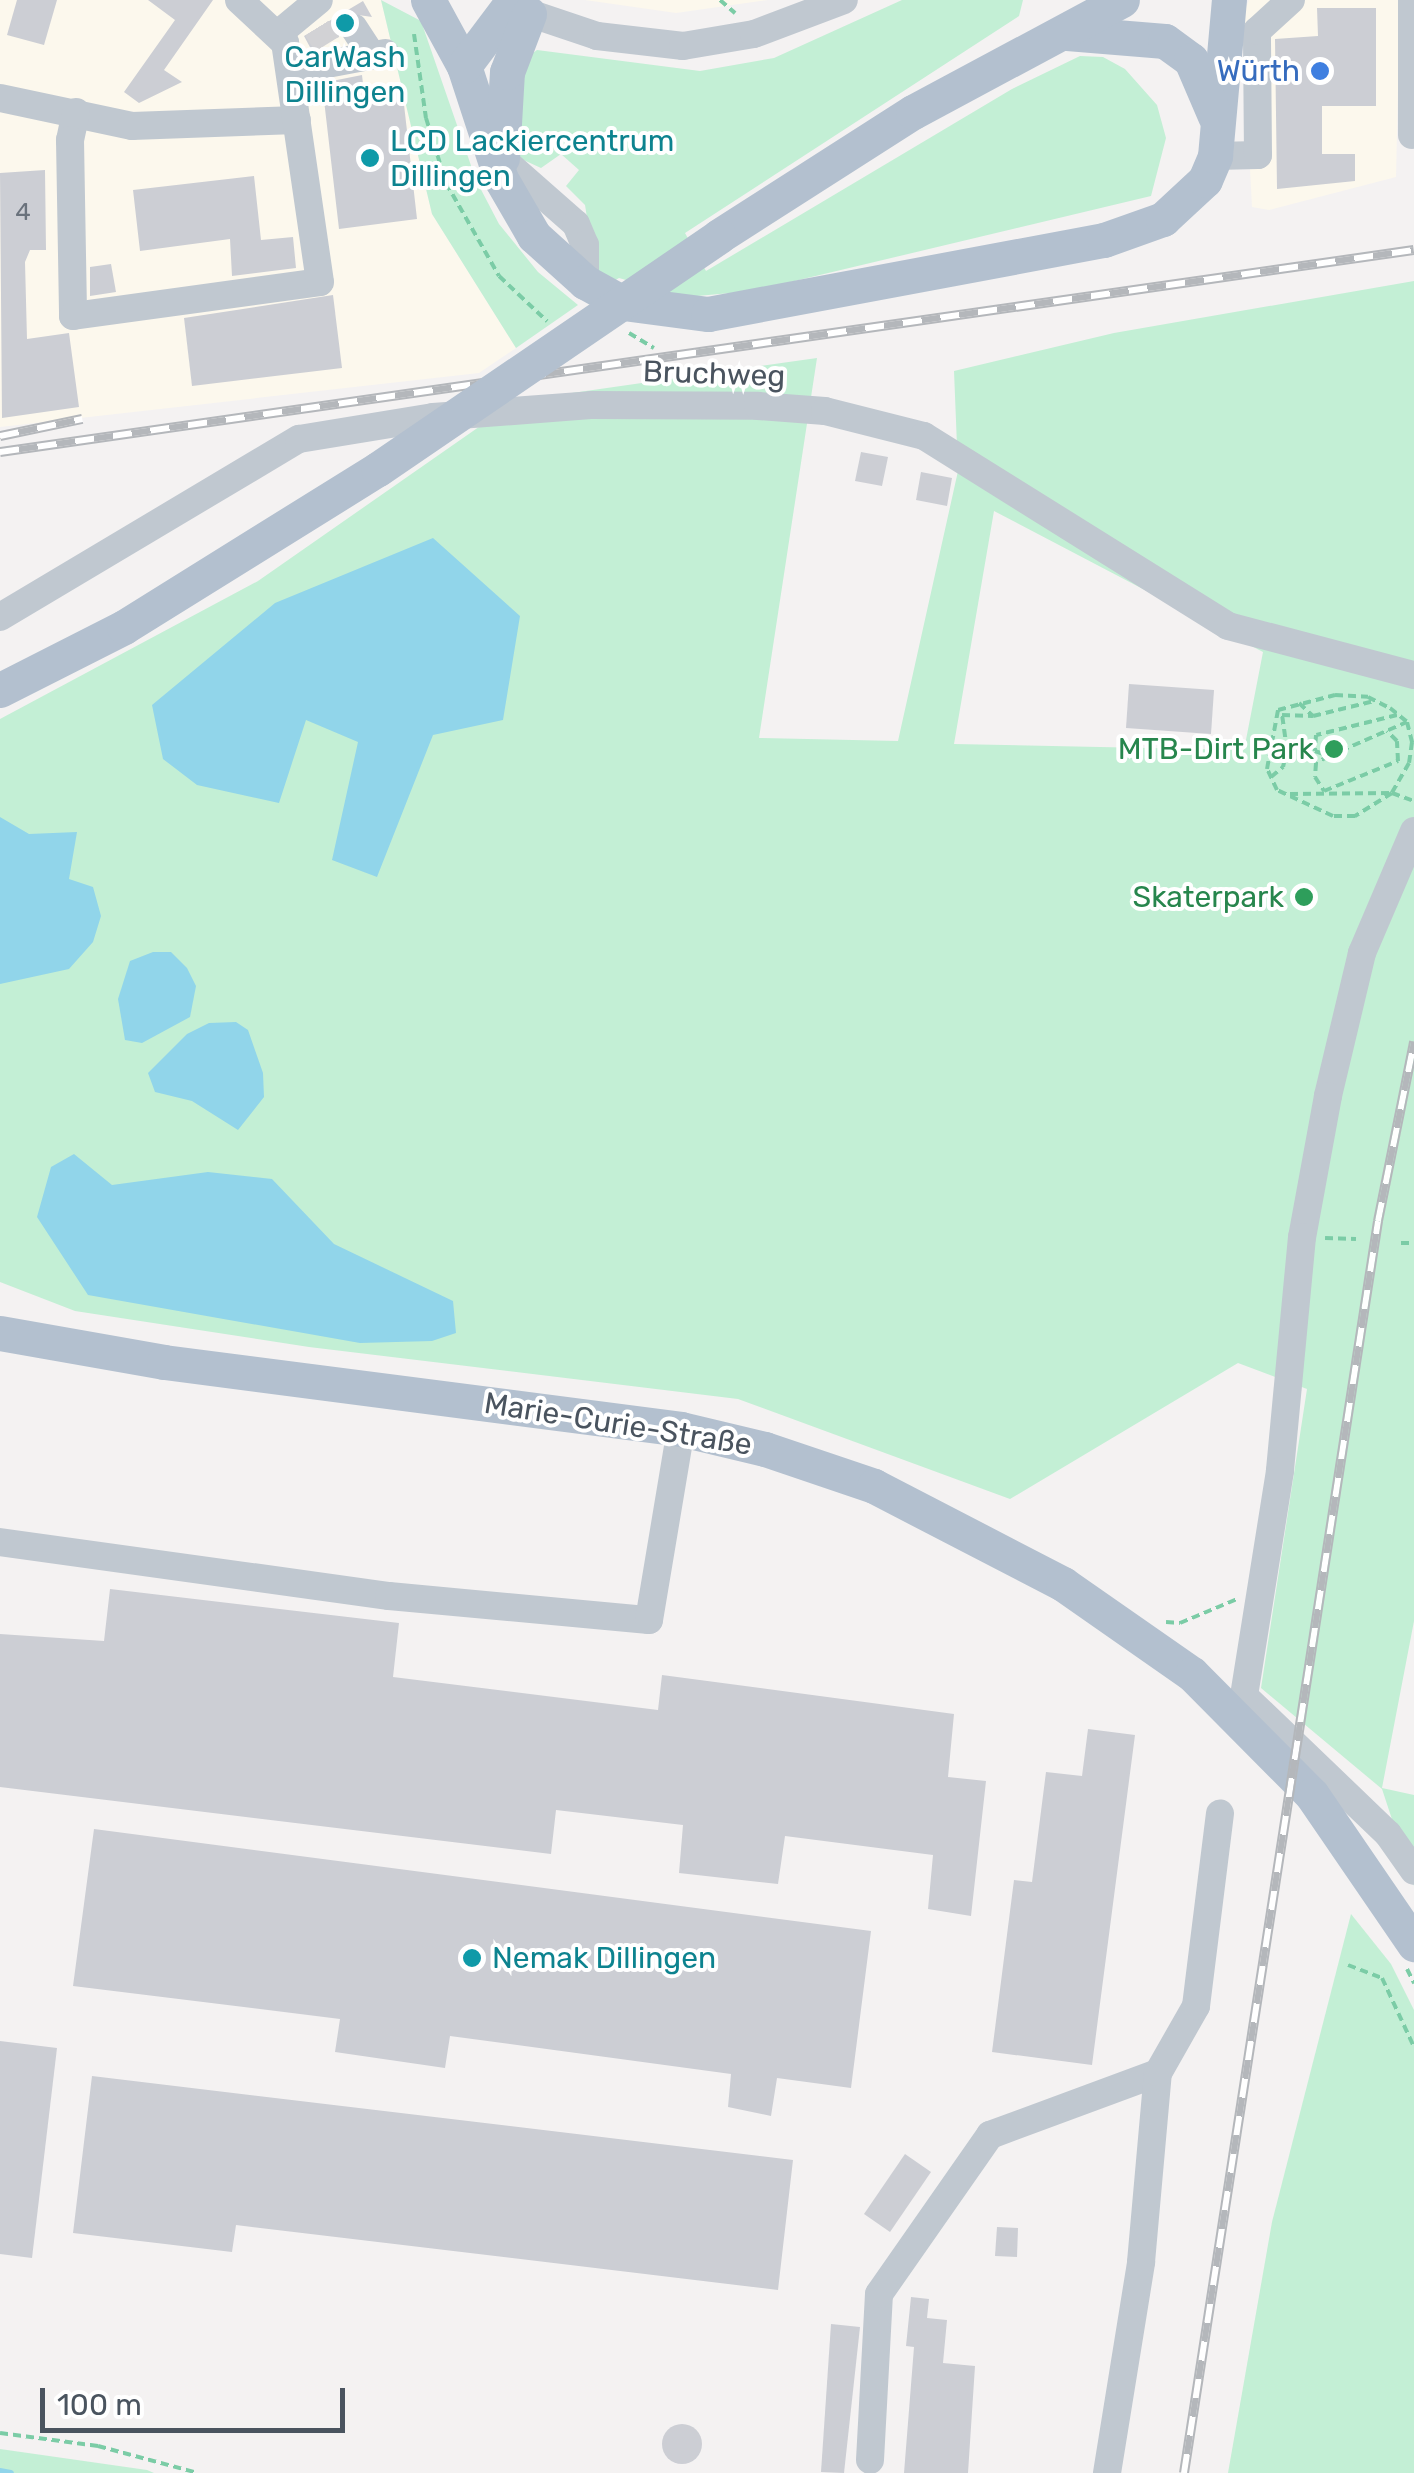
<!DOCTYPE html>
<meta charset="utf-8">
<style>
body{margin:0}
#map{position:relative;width:1414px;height:2473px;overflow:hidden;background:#f4f2f2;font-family:Rubik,sans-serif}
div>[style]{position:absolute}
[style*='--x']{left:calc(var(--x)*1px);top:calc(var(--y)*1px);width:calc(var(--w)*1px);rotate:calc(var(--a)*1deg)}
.commercial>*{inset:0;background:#fcf8ed}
.green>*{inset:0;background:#c3efd5}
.water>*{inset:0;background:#91d5ea}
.stream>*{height:6px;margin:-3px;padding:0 3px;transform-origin:3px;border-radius:3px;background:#91d5ea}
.building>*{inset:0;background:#ccced4}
.round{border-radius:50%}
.minor-tunnel>*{height:28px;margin-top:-14px;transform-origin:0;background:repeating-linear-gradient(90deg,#d2d2d5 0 28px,transparent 0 42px)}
.path>*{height:4px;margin-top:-2px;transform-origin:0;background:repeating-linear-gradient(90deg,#7bcca6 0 8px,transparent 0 13px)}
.minor>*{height:28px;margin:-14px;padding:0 14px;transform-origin:14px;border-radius:14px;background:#c0c8d0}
.major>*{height:35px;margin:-17.5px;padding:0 17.5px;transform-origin:17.5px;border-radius:17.5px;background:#b3c0cf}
.rail>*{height:10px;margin-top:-5px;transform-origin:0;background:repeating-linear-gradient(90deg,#fff 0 19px,#b4b7bb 0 38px);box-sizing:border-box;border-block:2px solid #b4b7bb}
.major-bridge>*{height:35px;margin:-17.5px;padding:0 17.5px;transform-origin:17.5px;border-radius:17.5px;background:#b3c0cf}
.dots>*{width:28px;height:28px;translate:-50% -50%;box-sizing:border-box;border:5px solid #fff;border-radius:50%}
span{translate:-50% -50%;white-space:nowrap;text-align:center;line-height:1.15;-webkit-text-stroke:8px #fff;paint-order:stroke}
.number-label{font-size:25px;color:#6a727c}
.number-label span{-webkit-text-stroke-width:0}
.culture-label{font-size:30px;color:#0d838f}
.left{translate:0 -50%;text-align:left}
.shop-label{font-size:30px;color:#366cbe}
.right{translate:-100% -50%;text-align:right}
.street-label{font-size:30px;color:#4a545f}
.leisure-label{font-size:30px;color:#27864d}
.scale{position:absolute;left:40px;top:2388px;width:305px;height:45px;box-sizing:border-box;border:5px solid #4a545f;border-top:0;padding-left:12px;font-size:30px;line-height:35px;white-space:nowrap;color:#4a545f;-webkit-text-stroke:8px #fff;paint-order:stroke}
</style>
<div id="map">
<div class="commercial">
<div style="clip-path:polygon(0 0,381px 0,432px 214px,516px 348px,479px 373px,0 427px)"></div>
<div style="clip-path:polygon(585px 0,768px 0,676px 13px)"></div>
<div style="clip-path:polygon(1249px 0,1400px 0,1396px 177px,1269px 210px,1252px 207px,1242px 17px)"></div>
</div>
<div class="green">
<div style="clip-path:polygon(381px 0,421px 21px,476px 180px,499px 224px,538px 272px,578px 305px,516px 348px,432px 214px)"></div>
<div style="clip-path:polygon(902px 0,1023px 0,1019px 16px,685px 233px,706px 271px,1012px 89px,1080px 56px,1103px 57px,1125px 69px,1157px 105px,1166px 138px,1151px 196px,753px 291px,686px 297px,619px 278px,609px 284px,596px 275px,585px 205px,566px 186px,579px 170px,561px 154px,541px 168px,517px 157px,522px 61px,537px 50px,700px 71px,774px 58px)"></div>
<div style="clip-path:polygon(evenodd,1414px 281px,1414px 1621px,1382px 1788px,1414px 1795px,1414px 1886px,1382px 1789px,1261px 1688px,1307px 1389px,1238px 1363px,1010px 1499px,738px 1399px,309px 1347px,75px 1311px,0 1282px,0 719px,258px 581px,516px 401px,817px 358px,759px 738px,898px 741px,958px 471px,954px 371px,1114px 333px,1414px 281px,994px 511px,1263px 652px,1244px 750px,954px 744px,994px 511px)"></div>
<div style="clip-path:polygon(1351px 1914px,1391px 1964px,1414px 2010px,1414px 2473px,1228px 2473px,1272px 2222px)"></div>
<div style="clip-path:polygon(0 2449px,147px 2470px,154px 2473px,0 2473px)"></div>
</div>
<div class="water">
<div style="clip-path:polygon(433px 538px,520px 616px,503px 720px,433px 735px,377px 877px,332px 860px,358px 742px,306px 720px,279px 803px,197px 785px,163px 759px,152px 705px,275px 603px)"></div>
<div style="clip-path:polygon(0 817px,29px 834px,77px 832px,69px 879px,93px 887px,101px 916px,93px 942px,69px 969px,0 984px)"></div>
<div style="clip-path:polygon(153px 952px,171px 952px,187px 968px,196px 986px,190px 1017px,142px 1043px,125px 1040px,118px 999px,130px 961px)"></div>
<div style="clip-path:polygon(236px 1022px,248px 1030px,263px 1073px,264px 1097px,238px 1130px,192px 1101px,155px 1092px,148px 1073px,187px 1034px,209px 1023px)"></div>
<div style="clip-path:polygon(74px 1154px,112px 1185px,208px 1172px,272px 1179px,334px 1244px,453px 1301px,456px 1333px,432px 1341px,360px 1343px,88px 1295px,37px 1217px,51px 1167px)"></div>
</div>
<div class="stream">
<div style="--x:0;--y:2471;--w:11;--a:10"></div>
</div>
<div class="building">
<div style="clip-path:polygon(17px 0,57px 0,44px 45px,7px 35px)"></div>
<div style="clip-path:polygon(148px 0,213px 0,164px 70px,182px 82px,139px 103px,124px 92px,175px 20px)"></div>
<div style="clip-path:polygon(363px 1px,372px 17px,345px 13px,338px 21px,339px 37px,311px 49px,304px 36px)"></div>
<div style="clip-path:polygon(1317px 8px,1376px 8px,1376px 106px,1322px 106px,1322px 154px,1355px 154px,1355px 181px,1277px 189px,1275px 39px,1318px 36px)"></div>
<div style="clip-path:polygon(362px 75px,364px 92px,402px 87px,417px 219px,339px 229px,322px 83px)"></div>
<div style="clip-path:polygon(45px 170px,46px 250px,30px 250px,25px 262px,27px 339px,69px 333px,79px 407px,2px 418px,0 173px)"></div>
<div style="clip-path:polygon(254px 176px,261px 240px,293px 237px,296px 268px,232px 276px,230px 239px,140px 251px,133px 190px)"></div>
<div style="clip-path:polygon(111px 264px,116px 292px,90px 296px,90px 267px)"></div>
<div style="clip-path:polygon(333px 295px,342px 368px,192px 386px,184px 318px)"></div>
<div style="clip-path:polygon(861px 452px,888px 457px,882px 486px,855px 481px)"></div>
<div style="clip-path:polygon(921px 472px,952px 478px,947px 506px,916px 500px)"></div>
<div style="clip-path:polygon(1129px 684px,1214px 690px,1211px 734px,1126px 728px)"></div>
<div style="clip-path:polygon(110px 1589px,399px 1623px,393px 1677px,658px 1710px,662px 1675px,954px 1714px,948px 1777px,986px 1781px,971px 1916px,928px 1909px,933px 1855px,785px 1836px,778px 1884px,679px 1873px,683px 1825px,556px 1810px,551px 1854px,0 1787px,0 1634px,104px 1641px)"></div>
<div style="clip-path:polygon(1088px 1729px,1135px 1735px,1092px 2065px,992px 2052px,1014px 1880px,1032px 1882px,1046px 1772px,1082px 1776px)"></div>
<div style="clip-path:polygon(94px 1829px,871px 1931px,851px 2088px,777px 2078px,771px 2116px,728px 2107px,731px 2074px,450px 2036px,445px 2068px,335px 2052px,340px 2019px,73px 1986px)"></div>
<div style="clip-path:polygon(0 2041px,57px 2048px,32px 2258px,0 2254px)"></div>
<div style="clip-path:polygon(92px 2076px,793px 2160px,778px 2290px,236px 2225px,232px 2252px,73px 2233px)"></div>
<div style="clip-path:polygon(905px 2154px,931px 2172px,890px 2232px,864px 2214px)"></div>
<div style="clip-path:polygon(997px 2227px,1018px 2228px,1017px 2257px,995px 2256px)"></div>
<div style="clip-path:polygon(911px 2297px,929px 2299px,927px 2318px,947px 2320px,943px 2363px,975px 2366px,968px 2473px,904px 2473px,914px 2347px,906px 2346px)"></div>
<div style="clip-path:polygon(831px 2324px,860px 2327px,844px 2473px,821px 2472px)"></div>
<div class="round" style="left:662px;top:2424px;width:40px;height:40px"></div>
</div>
<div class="minor-tunnel">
<div style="--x:317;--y:28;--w:19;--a:58"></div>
</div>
<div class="path">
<div style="--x:720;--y:0;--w:20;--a:41"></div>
<div style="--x:414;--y:34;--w:85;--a:81.9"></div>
<div style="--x:426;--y:118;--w:68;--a:72.9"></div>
<div style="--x:446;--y:183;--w:107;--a:60.3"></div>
<div style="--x:499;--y:276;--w:66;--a:43.2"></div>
<div style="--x:629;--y:333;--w:29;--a:31"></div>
<div style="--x:1335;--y:695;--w:33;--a:3"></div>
<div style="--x:1368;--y:697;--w:25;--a:27"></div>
<div style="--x:1390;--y:708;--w:22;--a:39"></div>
<div style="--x:1407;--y:722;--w:21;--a:76"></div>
<div style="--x:1412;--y:742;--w:21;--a:98"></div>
<div style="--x:1409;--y:763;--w:34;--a:120"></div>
<div style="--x:1392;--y:793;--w:44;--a:148.1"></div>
<div style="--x:1355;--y:816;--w:22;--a:180"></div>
<div style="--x:1333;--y:816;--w:62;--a:-155.1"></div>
<div style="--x:1277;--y:790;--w:23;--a:-115"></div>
<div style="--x:1267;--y:769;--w:60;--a:-79.4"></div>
<div style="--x:1278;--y:710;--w:59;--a:-14.7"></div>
<div style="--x:1299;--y:703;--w:19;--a:43"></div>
<div style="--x:1397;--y:715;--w:83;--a:166.1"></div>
<div style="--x:1316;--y:735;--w:16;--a:94"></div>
<div style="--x:1315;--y:751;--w:15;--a:20"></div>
<div style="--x:1329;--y:756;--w:85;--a:-23.6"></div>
<div style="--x:1329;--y:756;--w:15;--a:152"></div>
<div style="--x:1316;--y:763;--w:14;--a:94"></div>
<div style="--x:1315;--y:777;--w:17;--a:57"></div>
<div style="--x:1324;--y:791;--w:80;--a:-22.1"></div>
<div style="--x:1398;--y:761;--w:20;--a:-93"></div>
<div style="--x:1397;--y:741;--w:14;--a:-135"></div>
<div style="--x:1271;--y:777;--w:16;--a:-40"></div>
<div style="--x:1283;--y:767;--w:17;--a:-77"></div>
<div style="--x:1287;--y:750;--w:35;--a:-98"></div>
<div style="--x:1282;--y:715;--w:31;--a:2"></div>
<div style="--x:1313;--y:716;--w:63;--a:-13.8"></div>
<div style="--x:1290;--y:794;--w:102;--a:-0.6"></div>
<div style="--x:1392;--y:793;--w:23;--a:20"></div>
<div style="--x:1325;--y:1238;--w:31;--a:2"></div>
<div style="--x:1401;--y:1243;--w:13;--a:0"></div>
<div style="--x:1166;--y:1622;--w:14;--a:4"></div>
<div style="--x:1180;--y:1623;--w:62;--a:-22.8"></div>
<div style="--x:1348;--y:1965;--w:36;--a:21"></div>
<div style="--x:1382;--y:1978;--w:76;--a:65.1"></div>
<div style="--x:1407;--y:1969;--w:16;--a:63"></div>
<div style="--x:0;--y:2433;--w:99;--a:7.6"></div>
<div style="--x:98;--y:2446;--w:104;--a:15.1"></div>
</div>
<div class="minor">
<div style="--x:1412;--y:0;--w:135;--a:90"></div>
<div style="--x:511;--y:7;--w:91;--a:18.6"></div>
<div style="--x:597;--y:36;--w:87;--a:6.6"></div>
<div style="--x:683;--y:46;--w:72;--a:-9.6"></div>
<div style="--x:754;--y:34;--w:96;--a:-20.7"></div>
<div style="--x:354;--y:28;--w:33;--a:57"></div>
<div style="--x:278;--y:34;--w:53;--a:-39.7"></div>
<div style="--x:290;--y:71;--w:97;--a:-10.7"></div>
<div style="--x:0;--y:98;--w:135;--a:12"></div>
<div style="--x:132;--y:126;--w:165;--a:-2.1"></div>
<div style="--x:76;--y:112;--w:29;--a:102"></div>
<div style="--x:70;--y:140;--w:176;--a:89"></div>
<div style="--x:73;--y:316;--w:249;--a:-7.8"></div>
<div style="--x:320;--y:282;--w:242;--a:-98.3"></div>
<div style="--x:285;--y:43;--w:63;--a:-136.9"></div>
<div style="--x:1215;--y:156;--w:43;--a:-1.3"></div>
<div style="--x:1258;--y:155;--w:124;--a:-90.5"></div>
<div style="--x:1257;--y:31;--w:46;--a:-42.4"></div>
<div style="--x:502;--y:159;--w:98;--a:41.3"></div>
<div style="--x:576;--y:224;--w:23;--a:67"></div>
<div style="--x:585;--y:245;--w:37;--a:90"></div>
<div style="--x:0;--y:617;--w:348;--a:-30.8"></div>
<div style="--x:299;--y:439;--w:136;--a:-9.3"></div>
<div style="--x:433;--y:417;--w:158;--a:-4.3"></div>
<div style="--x:591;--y:405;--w:167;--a:0.3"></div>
<div style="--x:758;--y:406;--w:67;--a:4.3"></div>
<div style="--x:825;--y:411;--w:102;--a:14.2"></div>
<div style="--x:924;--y:436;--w:358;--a:32"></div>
<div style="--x:1228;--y:626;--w:192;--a:14.8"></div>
<div style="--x:1414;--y:831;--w:133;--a:113.1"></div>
<div style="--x:1362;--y:953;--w:147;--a:103.4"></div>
<div style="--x:1328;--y:1096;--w:143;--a:100.4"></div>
<div style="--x:1302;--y:1237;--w:235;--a:95.4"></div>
<div style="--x:1280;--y:1471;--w:228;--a:99.1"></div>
<div style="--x:1244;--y:1696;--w:199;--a:43.8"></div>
<div style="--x:1388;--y:1834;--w:45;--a:54.9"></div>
<div style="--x:0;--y:1542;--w:393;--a:7.9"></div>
<div style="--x:389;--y:1596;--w:261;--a:5.3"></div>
<div style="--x:649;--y:1620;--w:194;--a:-80.5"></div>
<div style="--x:870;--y:2460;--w:166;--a:-86.9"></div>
<div style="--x:879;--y:2294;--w:194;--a:-55.1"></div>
<div style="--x:990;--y:2135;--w:179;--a:-20.3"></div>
<div style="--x:1107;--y:2473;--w:214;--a:-80.8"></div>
<div style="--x:1141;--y:2262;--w:190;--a:-84.9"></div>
<div style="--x:1158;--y:2073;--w:77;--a:-60.4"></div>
<div style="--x:1196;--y:2006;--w:194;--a:-82.9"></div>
</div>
<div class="major">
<div style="--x:428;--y:0;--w:75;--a:61.4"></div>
<div style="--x:464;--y:66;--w:119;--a:71.9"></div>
<div style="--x:501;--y:179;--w:66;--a:59.9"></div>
<div style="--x:534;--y:236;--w:69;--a:42"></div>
<div style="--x:585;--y:282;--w:43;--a:28.9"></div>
<div style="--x:623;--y:303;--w:86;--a:7.4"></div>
<div style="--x:708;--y:314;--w:403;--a:-10.6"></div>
<div style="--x:1104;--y:240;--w:63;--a:-19.6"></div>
<div style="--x:1163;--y:219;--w:57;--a:-42.9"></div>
<div style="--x:1205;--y:180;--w:26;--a:-67"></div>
<div style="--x:1215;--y:156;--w:157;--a:-84.9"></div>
<div style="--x:1067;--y:33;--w:98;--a:4.7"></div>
<div style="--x:1165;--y:41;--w:32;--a:36"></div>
<div style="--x:1191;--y:60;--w:61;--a:66.8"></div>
<div style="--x:464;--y:66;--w:75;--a:-53.1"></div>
<div style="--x:502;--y:158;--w:86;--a:-86.7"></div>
<div style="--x:507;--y:72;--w:62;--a:-69.2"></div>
<div style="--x:719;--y:236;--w:230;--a:-32.6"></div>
<div style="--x:913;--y:112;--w:237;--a:-28.2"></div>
<div style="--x:0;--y:690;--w:139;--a:-26.9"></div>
<div style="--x:124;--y:627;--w:299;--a:-31.9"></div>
<div style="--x:0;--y:1333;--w:167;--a:10"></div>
<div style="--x:164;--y:1362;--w:521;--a:7.38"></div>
<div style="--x:681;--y:1429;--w:86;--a:13.4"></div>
<div style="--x:765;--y:1449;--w:115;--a:18.7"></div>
<div style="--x:874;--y:1486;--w:213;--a:27.4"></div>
<div style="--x:1063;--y:1584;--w:157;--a:34.9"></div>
<div style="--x:1192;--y:1674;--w:170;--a:45.2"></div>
<div style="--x:1312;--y:1795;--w:181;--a:55.6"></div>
</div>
<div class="rail">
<div style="--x:0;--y:436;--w:84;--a:-11.7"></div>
<div style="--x:0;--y:452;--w:1428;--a:-8.13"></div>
<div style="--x:1184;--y:2473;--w:1267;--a:-81.19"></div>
<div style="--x:1378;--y:1221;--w:183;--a:-78.6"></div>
</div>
<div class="major-bridge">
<div style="--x:378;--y:469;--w:413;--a:-34.3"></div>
</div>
<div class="dots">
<div style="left:345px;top:23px;background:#0f9aa8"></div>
<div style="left:1320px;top:71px;background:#3f7fe0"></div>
<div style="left:370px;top:158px;background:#0f9aa8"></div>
<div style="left:1334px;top:749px;background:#2e9e5b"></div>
<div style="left:1304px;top:897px;background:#2e9e5b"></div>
<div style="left:472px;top:1958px;background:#0f9aa8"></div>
</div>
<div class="number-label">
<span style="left:23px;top:212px">4</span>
</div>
<div class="culture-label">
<span style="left:345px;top:74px">CarWash<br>Dillingen</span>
<span class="left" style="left:390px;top:158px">LCD Lackiercentrum<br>Dillingen</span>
<span class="left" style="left:492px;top:1958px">Nemak Dillingen</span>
</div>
<div class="shop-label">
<span class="right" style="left:1300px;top:71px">Würth</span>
</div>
<div class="street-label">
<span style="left:714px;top:374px;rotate:2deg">Bruchweg</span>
<span style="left:618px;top:1424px;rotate:9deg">Marie-Curie-Straße</span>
</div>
<div class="leisure-label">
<span class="right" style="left:1314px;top:749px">MTB-Dirt Park</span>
<span class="right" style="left:1284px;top:897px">Skaterpark</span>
</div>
<div class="scale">100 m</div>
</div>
